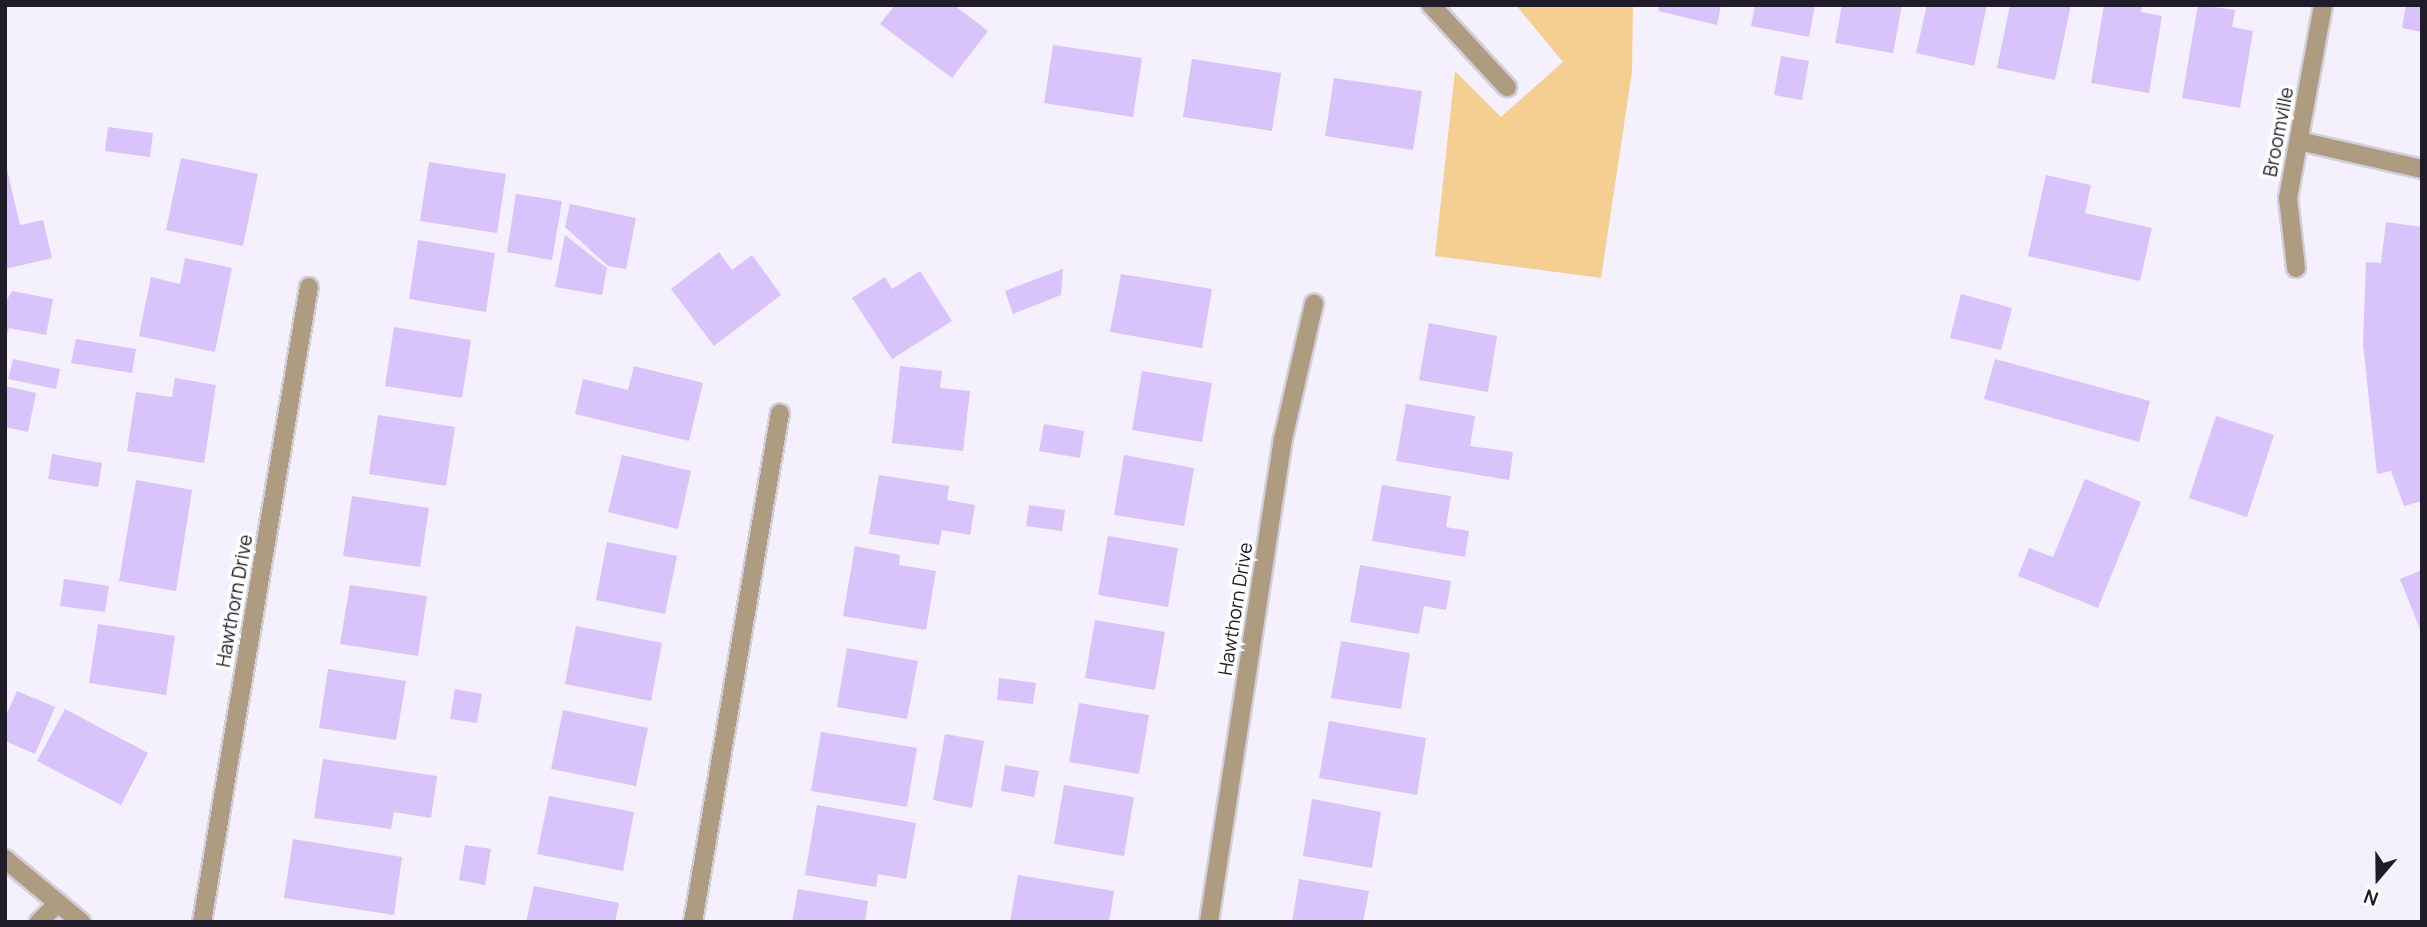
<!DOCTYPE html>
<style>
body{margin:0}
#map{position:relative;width:2427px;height:927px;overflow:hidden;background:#f4f0fd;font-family:Manrope,sans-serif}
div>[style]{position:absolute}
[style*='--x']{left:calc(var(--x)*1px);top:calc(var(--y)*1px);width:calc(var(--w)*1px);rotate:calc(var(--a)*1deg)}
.green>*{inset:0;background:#f4cf91}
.building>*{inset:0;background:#d8c4fa}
.roads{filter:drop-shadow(2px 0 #d2cedb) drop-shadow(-2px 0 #d2cedb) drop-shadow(0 2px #d2cedb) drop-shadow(0 -2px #d2cedb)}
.street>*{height:18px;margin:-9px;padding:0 9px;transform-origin:9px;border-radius:9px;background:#ad9c80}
span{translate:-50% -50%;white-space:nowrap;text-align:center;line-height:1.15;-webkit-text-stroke:7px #fff;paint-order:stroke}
.street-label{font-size:19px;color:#211c29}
.frame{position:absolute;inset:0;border:7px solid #211c29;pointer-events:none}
.north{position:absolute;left:2343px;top:843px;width:70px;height:70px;-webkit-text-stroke:5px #fff;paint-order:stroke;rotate:200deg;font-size:19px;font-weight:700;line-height:28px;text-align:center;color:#211c29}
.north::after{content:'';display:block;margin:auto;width:24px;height:32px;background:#211c29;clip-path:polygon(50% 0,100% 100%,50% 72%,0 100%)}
</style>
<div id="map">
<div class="green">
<div style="clip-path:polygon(1516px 5px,1633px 5px,1632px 71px,1601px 278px,1435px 256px,1455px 71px,1501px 117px,1563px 62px)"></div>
</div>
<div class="building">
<div style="clip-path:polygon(895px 5px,954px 5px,988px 31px,952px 78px,880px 24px)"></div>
<div style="clip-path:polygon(1659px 5px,1721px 5px,1717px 25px,1658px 11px)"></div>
<div style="clip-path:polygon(1755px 5px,1815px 5px,1809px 37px,1751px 26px)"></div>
<div style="clip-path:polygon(1842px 5px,1902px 5px,1893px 53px,1835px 43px)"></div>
<div style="clip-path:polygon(1927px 5px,1987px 5px,1974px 66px,1916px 53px)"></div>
<div style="clip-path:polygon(2010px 5px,2071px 5px,2055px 80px,1997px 68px)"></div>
<div style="clip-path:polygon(2104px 5px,2142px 5px,2141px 12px,2162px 16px,2149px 93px,2091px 83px)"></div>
<div style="clip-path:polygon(2198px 5px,2235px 10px,2232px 27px,2253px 31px,2240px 108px,2182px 98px)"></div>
<div style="clip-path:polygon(2406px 5px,2422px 5px,2422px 32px,2402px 28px)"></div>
<div style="clip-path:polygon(1053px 45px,1142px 58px,1133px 117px,1044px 103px)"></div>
<div style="clip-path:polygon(1781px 56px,1809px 61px,1802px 100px,1774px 95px)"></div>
<div style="clip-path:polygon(1192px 59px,1281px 73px,1272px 131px,1183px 117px)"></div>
<div style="clip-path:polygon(1334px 78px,1422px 91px,1413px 150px,1325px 136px)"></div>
<div style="clip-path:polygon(108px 127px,153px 133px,150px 157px,105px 151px)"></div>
<div style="clip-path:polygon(181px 158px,258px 174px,243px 246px,166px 230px)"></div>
<div style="clip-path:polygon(429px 162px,506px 174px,497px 233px,420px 221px)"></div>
<div style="clip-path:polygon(6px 165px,20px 225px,43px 220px,52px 258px,5px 269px)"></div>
<div style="clip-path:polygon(2046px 175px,2091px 185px,2085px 213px,2152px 228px,2140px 281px,2028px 256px)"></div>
<div style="clip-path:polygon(516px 194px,562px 201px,552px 260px,507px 252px)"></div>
<div style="clip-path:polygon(570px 204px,636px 218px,626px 269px,608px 266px,565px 227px)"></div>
<div style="clip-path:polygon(2386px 222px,2422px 227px,2422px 501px,2404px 506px,2391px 471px,2377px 474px,2363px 344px,2366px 262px,2381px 263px)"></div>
<div style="clip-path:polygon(565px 235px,607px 268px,602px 295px,555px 287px)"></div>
<div style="clip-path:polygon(418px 240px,495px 253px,486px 312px,409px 299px)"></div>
<div style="clip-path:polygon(719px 252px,732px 270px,752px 255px,781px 295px,714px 346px,671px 289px)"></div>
<div style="clip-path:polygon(185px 258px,232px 268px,215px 352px,139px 336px,151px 277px,180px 284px)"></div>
<div style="clip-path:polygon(1063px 269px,1061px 295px,1013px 314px,1005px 291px)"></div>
<div style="clip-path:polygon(920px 271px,952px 321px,892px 359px,852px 298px,885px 277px,892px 289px)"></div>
<div style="clip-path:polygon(1121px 274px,1212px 289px,1202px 348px,1110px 332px)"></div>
<div style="clip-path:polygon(12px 291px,53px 299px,46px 335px,9px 328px,5px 340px,5px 303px)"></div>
<div style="clip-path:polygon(1961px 294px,2012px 308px,2001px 350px,1950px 338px)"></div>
<div style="clip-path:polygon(1429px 323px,1497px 336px,1488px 392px,1419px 380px)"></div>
<div style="clip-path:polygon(394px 327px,471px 340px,462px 398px,385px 386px)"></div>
<div style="clip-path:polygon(76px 339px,136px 349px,132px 373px,71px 363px)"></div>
<div style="clip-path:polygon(13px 359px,60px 369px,56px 389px,8px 379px)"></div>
<div style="clip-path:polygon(1995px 359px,2150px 401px,2139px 442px,1984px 399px)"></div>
<div style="clip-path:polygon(634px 366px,703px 383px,689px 441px,575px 414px,583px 379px,628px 390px)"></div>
<div style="clip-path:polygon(900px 366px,942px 371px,940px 388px,970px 391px,963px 451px,892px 443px)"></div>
<div style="clip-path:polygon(1142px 371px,1212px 383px,1202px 442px,1132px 430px)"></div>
<div style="clip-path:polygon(175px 378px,216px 385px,204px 463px,127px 451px,136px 392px,172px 397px)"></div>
<div style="clip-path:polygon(5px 386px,36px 393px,28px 432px,5px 427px)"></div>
<div style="clip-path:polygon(1406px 404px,1475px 416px,1470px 446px,1513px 452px,1509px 480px,1396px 461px)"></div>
<div style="clip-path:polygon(378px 415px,455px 427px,446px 486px,369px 474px)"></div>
<div style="clip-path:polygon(2216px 416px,2274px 435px,2247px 517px,2189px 498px)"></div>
<div style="clip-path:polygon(1044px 424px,1084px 431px,1080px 458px,1039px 451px)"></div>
<div style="clip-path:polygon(52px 454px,102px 463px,98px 487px,48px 479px)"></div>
<div style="clip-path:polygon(622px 455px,691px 471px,678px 529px,608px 512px)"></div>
<div style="clip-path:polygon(1124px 455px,1194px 468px,1184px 526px,1114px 515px)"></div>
<div style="clip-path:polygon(879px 475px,949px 486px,947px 500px,975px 505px,970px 535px,942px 530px,939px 545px,869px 534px)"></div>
<div style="clip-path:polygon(2085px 479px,2141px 502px,2098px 608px,2018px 576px,2029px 548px,2053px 557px)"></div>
<div style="clip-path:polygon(136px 480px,192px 490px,176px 591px,119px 581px)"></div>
<div style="clip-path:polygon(1382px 485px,1451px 496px,1446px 527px,1469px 531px,1465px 557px,1372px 541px)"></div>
<div style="clip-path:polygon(352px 496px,429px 508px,420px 567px,343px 556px)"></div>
<div style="clip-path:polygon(1029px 505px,1065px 510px,1062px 531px,1026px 526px)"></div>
<div style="clip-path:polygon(1108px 536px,1178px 548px,1168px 607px,1098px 595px)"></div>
<div style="clip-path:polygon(607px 542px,677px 556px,665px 614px,596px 600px)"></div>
<div style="clip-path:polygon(855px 546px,900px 555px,899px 565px,936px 571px,926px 630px,843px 616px)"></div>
<div style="clip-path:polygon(1360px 565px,1451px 581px,1446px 610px,1424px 606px,1419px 634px,1350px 622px)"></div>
<div style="clip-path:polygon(2422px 570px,2422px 634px,2400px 579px)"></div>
<div style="clip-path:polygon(64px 579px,109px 586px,105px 612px,60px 606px)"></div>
<div style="clip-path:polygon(350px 585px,427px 596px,418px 656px,340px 644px)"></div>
<div style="clip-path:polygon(1095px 620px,1165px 632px,1155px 690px,1085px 678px)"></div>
<div style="clip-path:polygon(98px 624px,175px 636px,166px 695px,89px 683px)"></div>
<div style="clip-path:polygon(576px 626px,662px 643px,651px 701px,565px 684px)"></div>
<div style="clip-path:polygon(1341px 641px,1410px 653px,1401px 709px,1331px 698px)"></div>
<div style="clip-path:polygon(847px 648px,918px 661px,907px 719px,837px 707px)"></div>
<div style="clip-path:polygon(328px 669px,406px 681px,396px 740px,319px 728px)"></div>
<div style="clip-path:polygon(999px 678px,1036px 683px,1033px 704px,997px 700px)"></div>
<div style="clip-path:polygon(455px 689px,482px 694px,477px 723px,450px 719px)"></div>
<div style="clip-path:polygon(17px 691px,55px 707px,35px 754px,5px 741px,5px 718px)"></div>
<div style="clip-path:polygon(1079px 703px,1149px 715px,1139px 774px,1069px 762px)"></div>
<div style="clip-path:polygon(65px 709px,148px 753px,121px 805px,37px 761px)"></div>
<div style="clip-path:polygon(563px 710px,648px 728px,636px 786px,551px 769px)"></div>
<div style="clip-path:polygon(1329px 721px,1426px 738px,1417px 795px,1319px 778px)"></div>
<div style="clip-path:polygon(821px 732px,917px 748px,907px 807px,811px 791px)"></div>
<div style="clip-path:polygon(945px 734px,984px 741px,972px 808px,933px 800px)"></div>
<div style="clip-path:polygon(323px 759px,437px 776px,431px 818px,394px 812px,391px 829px,314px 818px)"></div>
<div style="clip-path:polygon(1005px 765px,1039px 771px,1034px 797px,1001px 791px)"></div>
<div style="clip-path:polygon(1064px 785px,1134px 797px,1124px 856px,1054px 844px)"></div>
<div style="clip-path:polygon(549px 796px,634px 812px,623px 871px,537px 854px)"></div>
<div style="clip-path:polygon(1312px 799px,1381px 812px,1372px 868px,1303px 856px)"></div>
<div style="clip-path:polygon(817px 805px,916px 823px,906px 879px,878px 874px,876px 887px,805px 875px)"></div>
<div style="clip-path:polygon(293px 839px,402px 857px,394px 915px,284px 898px)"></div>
<div style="clip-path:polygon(465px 845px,491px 849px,485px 885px,459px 880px)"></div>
<div style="clip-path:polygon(1018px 875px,1114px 891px,1109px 922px,1010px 922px)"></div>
<div style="clip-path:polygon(1299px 879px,1369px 891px,1363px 922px,1292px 922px)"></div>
<div style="clip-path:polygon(534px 886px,619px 903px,615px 922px,526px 922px)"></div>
<div style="clip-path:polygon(798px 889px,868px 901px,865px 922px,792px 922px)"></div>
</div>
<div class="roads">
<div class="street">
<div style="--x:1431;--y:5;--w:112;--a:47.2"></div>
<div style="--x:2299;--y:141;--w:126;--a:12.8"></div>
<div style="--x:2296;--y:268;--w:70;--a:-96.5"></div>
<div style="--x:2288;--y:198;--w:196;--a:-79.7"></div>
<div style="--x:5;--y:859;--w:99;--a:39.7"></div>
<div style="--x:39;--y:922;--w:27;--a:-45"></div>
<div style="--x:202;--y:922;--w:644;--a:-80.44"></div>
<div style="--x:693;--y:922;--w:516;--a:-80.3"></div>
<div style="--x:1209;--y:922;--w:489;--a:-81.3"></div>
<div style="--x:1283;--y:439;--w:139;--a:-77.1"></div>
</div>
</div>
<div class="street-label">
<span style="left:2279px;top:132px;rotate:-79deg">Broomville</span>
<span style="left:235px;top:601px;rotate:-80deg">Hawthorn Drive</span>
<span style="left:1236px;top:609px;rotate:-81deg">Hawthorn Drive</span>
</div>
<div class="frame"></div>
<div class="north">N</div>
</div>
